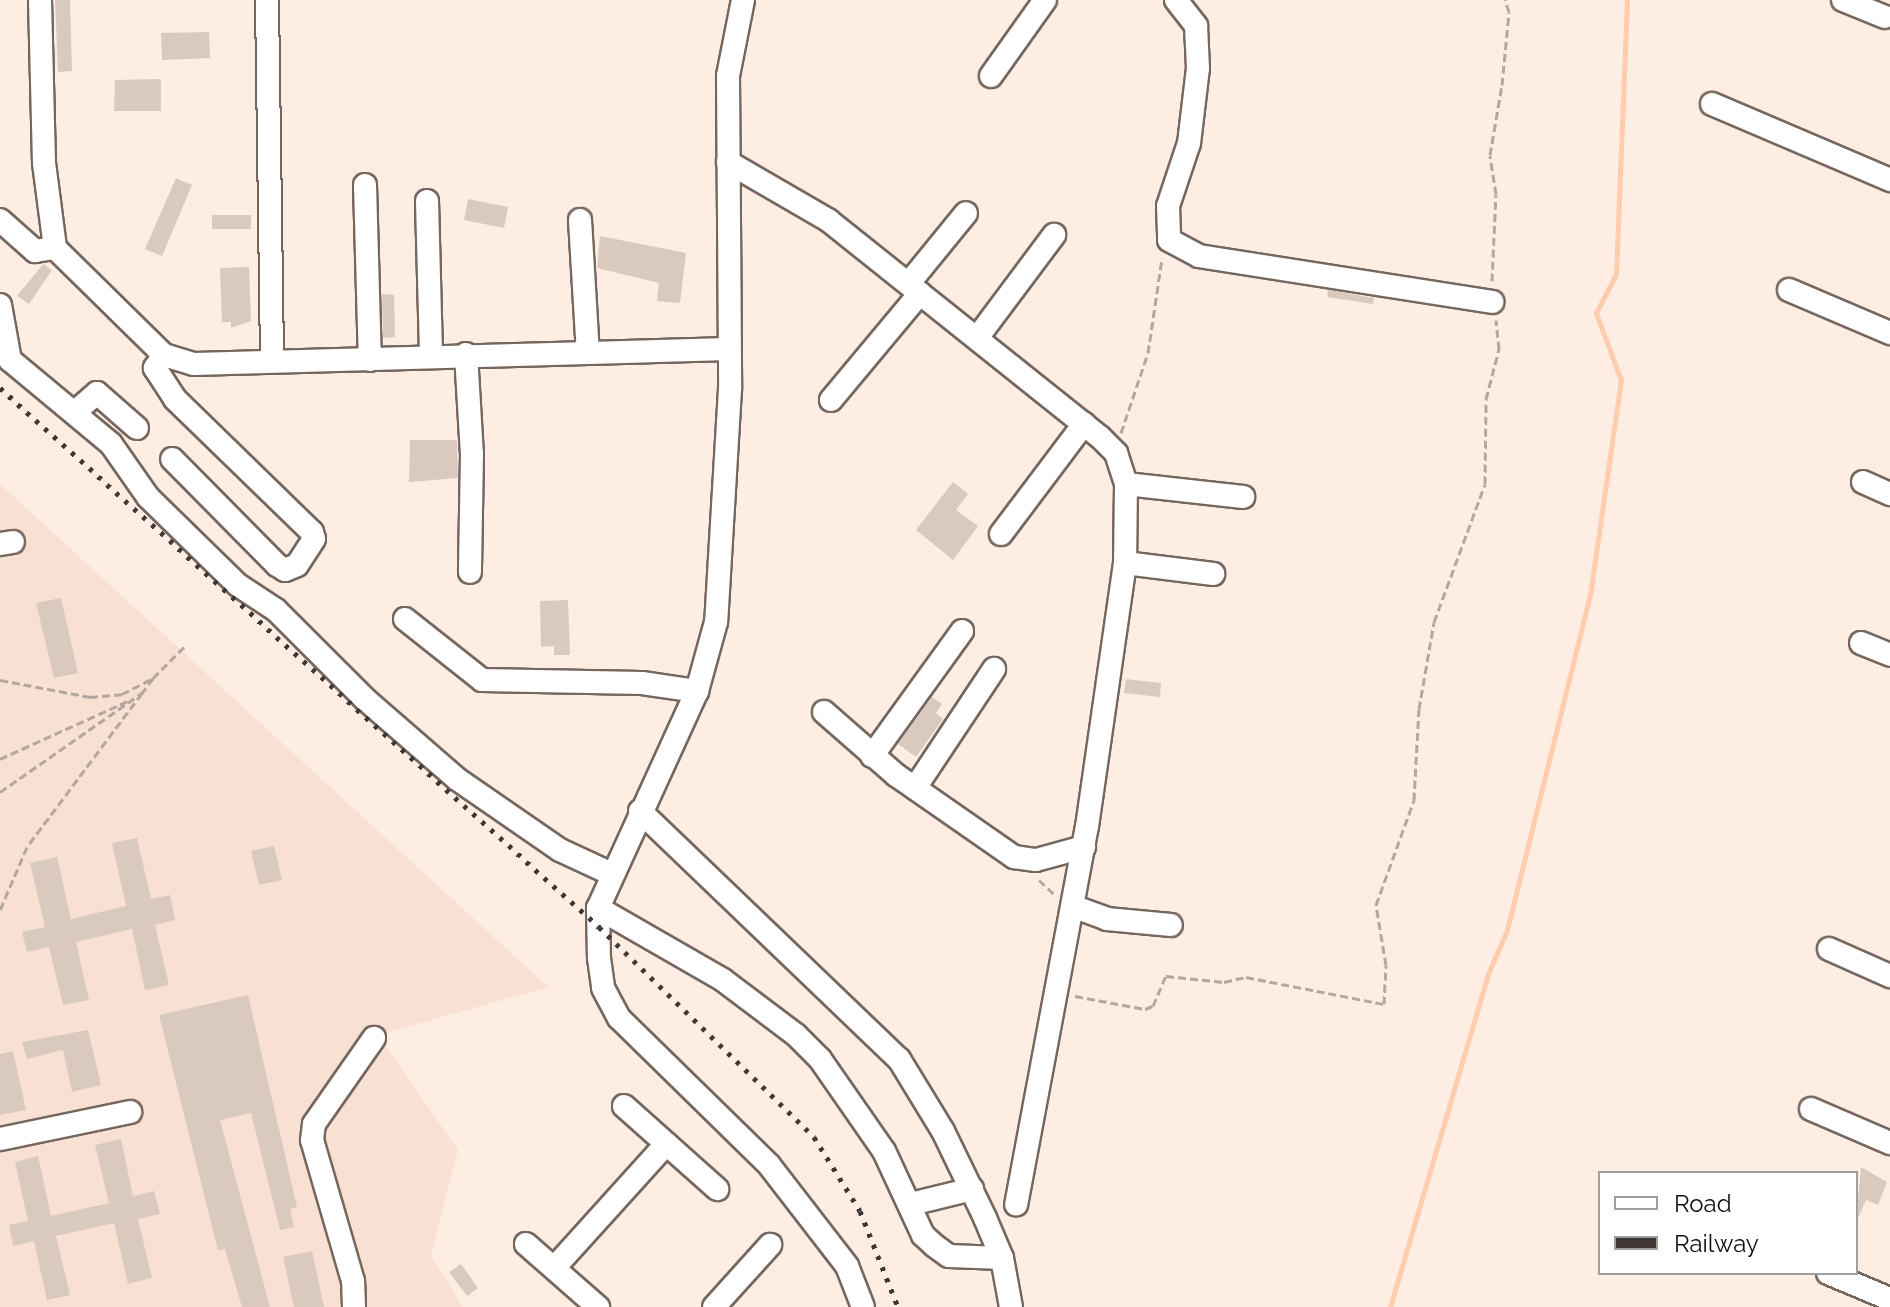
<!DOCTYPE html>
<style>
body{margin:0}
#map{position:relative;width:1890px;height:1307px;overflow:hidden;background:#fdede3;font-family:Raleway,sans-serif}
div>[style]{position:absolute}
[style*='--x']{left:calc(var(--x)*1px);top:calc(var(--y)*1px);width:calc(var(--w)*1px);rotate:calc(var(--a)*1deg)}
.built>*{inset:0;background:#f8e1d2}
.stream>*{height:5px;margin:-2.5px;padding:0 2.5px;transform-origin:2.5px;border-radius:2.5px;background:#ffcdad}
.building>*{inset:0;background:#d9c9bf}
.path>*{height:3px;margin-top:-1.5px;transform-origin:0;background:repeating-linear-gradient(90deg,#b3a79f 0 8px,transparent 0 12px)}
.roads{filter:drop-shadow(2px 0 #75675e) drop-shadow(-2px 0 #75675e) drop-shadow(0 2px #75675e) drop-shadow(0 -2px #75675e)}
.minor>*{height:22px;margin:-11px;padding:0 11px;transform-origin:11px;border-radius:11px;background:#fff}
.rail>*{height:5px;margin-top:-2.5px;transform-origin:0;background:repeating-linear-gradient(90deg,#3e3733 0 4px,transparent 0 12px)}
span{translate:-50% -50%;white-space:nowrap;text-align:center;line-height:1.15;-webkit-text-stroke:6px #fff;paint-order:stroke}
.legend{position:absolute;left:1598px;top:1171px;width:260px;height:104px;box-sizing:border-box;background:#fff;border:2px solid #a19f9d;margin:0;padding:10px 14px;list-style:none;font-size:24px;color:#130e0b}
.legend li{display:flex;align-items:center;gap:16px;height:40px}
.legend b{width:40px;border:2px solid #a19f9d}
</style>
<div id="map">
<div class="built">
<div style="clip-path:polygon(0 484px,548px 987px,378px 1035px,458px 1150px,431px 1256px,463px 1307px,0 1307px)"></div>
</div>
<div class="stream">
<div style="--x:1390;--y:1307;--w:347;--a:-73.6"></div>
<div style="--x:1488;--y:974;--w:48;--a:-66.6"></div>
<div style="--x:1507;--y:930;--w:345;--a:-76.1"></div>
<div style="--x:1590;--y:595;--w:217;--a:-81.8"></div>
<div style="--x:1621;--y:380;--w:72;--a:-110.5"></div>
<div style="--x:1596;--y:313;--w:44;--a:-62.9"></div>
<div style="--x:1616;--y:274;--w:274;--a:-87.7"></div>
</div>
<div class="building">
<div style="clip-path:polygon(55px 0,70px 0,72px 71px,58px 72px)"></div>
<div style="clip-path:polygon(209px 32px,210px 58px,162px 60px,161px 33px)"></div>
<div style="clip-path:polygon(161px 79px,161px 111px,114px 111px,115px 80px)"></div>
<div style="clip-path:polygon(176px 178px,192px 185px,162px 256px,145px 249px)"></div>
<div style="clip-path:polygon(468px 199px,508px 207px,504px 228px,464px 220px)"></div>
<div style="clip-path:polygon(212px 215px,251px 215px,251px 229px,212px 229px)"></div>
<div style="clip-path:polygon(600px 236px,686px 253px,680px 303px,657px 301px,659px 283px,597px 268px)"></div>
<div style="clip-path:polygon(43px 264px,52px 270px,29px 304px,17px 296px)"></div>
<div style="clip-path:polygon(249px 267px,251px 321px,231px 328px,231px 322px,222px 322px,220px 268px)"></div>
<div style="clip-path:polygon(1328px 290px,1374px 298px,1373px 304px,1327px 297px)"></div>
<div style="clip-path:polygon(382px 294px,394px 295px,395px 337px,383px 338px)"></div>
<div style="clip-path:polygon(410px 440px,457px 440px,458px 478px,409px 482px)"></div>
<div style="clip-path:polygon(953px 482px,968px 494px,956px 510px,978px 526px,953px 560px,916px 530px)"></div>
<div style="clip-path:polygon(61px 598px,78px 673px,54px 678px,36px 603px)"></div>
<div style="clip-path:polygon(568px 600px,570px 655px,554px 655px,554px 646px,541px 647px,540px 601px)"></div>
<div style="clip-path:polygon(1126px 679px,1161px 683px,1160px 697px,1124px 693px)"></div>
<div style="clip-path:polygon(932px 697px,942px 704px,936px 713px,943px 719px,916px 757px,898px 744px)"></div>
<div style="clip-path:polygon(137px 838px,151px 899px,170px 895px,175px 920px,155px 925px,169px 985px,145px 990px,132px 929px,76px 942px,89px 1000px,63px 1005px,49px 947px,27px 952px,22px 932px,45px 927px,30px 863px,57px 857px,71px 919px,126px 906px,112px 843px)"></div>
<div style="clip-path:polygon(274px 846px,282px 880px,259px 885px,251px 851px)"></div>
<div style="clip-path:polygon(248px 995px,297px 1207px,290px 1209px,294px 1227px,280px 1230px,251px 1113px,220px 1120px,270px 1307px,242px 1307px,225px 1249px,218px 1250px,159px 1015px)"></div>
<div style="clip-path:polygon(88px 1030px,101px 1085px,72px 1092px,63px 1050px,27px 1059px,22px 1042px)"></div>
<div style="clip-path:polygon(13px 1051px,26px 1110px,0 1115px,0 1054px)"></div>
<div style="clip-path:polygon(121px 1139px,133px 1196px,154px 1191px,160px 1214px,138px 1219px,152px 1278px,128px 1284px,114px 1223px,56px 1236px,70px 1295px,47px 1300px,34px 1241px,13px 1246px,9px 1225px,28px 1221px,15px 1162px,38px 1156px,51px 1216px,109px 1203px,95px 1145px)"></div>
<div style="clip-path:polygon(1861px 1167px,1887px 1182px,1878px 1205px,1866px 1200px,1856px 1223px)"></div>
<div style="clip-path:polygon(312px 1251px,324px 1307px,294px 1307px,283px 1257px)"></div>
<div style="clip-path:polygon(461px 1264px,478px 1288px,467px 1296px,449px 1272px)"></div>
</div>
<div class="path">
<div style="--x:1492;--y:281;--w:87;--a:-87.4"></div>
<div style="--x:1496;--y:194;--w:39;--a:-99"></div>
<div style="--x:1490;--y:155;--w:71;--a:-80.3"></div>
<div style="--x:1502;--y:85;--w:73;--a:-84.5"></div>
<div style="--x:1509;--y:12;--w:13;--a:-108"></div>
<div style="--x:1121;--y:433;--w:84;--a:-71.4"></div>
<div style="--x:1148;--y:353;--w:96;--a:-81.6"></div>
<div style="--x:153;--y:678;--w:44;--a:-45"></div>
<div style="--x:0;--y:680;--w:92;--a:10.7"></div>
<div style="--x:90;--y:697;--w:32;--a:-5"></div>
<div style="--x:122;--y:694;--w:35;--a:-27"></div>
<div style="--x:153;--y:678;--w:19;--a:126"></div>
<div style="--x:0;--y:759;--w:145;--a:-24.4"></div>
<div style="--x:0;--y:792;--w:173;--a:-34.9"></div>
<div style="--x:142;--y:693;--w:192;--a:126.8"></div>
<div style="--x:27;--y:847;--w:69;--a:113.2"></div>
<div style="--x:1039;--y:880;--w:21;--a:43"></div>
<div style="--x:1075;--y:996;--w:71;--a:10.5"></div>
<div style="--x:1145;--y:1009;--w:9;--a:-21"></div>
<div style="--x:1153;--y:1006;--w:33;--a:-67"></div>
<div style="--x:1166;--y:976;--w:58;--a:5.9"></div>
<div style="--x:1224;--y:982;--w:23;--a:-13"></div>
<div style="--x:1246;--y:977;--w:141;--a:11.1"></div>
<div style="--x:1384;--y:1004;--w:39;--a:-87"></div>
<div style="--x:1386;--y:965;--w:61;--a:-99.5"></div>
<div style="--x:1376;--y:905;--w:112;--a:-70.1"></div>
<div style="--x:1414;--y:800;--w:91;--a:-86.9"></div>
<div style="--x:1419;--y:709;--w:88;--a:-80.2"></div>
<div style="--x:1434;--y:622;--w:147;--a:-69.7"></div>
<div style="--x:1485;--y:484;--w:85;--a:-89.3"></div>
<div style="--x:1486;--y:399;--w:52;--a:-75.4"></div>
<div style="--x:1499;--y:349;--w:29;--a:-96"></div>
</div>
<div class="roads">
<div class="minor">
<div style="--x:40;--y:0;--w:163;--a:88.6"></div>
<div style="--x:44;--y:163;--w:86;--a:82.6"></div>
<div style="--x:55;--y:248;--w:153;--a:44.5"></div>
<div style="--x:164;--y:355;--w:31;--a:17"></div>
<div style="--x:194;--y:364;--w:535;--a:-1.61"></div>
<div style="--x:267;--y:0;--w:360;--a:89.2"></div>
<div style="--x:743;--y:0;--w:77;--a:101.2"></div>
<div style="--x:728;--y:76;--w:313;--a:89.6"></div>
<div style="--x:730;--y:389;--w:233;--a:93.4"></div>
<div style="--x:716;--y:622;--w:72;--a:105.4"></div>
<div style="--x:697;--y:691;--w:239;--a:114.5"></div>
<div style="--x:598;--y:908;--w:50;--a:88.9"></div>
<div style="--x:599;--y:958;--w:30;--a:82"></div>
<div style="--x:603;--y:988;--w:34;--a:62"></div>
<div style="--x:619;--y:1018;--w:210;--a:44.4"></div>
<div style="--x:769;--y:1165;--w:128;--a:52.3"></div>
<div style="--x:847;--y:1266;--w:44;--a:68.7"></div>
<div style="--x:1176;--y:0;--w:33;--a:52"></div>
<div style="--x:1196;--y:26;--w:42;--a:87.3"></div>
<div style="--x:1198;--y:68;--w:76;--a:96.8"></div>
<div style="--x:1189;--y:143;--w:66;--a:108.4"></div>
<div style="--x:1168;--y:206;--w:34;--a:88"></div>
<div style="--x:1169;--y:240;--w:34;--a:28"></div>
<div style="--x:1199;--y:256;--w:297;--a:8.9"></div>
<div style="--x:1843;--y:0;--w:45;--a:22"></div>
<div style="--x:991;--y:76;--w:93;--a:-54.6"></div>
<div style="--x:1712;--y:104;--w:194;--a:23.1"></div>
<div style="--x:728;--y:162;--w:116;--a:30.1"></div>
<div style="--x:828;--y:220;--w:348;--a:38.6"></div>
<div style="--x:1100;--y:437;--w:23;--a:45"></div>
<div style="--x:1116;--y:453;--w:33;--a:72"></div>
<div style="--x:1126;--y:484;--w:79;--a:90.7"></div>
<div style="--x:1125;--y:563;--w:266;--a:98.2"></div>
<div style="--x:1087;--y:826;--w:385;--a:100.6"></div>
<div style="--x:365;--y:185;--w:175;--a:88.4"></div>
<div style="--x:427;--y:201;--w:155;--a:88.5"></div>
<div style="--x:0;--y:220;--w:47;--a:41.5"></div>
<div style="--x:35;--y:251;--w:20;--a:-9"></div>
<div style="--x:580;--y:220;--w:133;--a:86.6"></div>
<div style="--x:909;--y:283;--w:90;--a:-50.8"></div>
<div style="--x:1789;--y:290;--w:110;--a:23.1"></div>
<div style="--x:0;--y:305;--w:56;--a:79.7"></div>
<div style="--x:10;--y:360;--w:131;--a:39.7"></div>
<div style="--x:111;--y:444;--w:65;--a:55.1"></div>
<div style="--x:148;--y:497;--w:126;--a:44.4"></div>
<div style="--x:238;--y:585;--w:45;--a:33.3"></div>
<div style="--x:276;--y:610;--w:126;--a:45"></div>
<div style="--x:365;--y:699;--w:122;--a:41"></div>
<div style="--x:457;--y:779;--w:125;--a:34.6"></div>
<div style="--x:560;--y:850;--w:57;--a:24.8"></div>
<div style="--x:977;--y:338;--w:129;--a:-53.2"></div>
<div style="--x:466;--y:354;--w:100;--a:86.6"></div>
<div style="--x:472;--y:454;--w:118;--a:91"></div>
<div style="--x:164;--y:355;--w:16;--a:125"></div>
<div style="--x:155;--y:368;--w:37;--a:57"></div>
<div style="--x:175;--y:399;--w:191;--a:44.2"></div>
<div style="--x:312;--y:532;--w:7;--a:74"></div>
<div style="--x:314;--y:539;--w:31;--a:123"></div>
<div style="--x:297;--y:565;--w:13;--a:157"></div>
<div style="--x:285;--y:570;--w:9;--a:-148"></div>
<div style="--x:277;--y:565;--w:149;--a:-134.7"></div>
<div style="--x:831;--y:400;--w:139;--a:-50.2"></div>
<div style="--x:75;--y:412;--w:29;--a:-41"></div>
<div style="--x:97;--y:393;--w:53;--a:41.2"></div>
<div style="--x:1863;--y:482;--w:30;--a:24"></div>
<div style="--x:1126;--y:484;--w:118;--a:6.3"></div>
<div style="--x:1001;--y:534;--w:138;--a:-53"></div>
<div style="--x:0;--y:544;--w:13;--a:-9"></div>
<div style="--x:1125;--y:563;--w:89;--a:7.1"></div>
<div style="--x:405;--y:619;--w:98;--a:38.4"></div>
<div style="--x:482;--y:680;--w:160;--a:1.1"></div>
<div style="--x:642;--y:683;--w:56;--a:8.3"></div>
<div style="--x:1861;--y:643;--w:31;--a:22"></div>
<div style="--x:824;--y:712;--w:96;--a:41.2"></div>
<div style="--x:896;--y:775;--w:144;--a:34.8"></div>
<div style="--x:1014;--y:857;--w:22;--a:8"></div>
<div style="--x:1036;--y:860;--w:50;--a:-15.2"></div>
<div style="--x:872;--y:756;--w:154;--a:-54.2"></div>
<div style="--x:915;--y:788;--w:143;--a:-56.4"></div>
<div style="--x:640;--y:811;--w:359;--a:43.8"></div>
<div style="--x:899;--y:1059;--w:84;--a:58.6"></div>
<div style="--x:943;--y:1131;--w:97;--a:64.2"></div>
<div style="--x:985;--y:1218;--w:43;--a:67"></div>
<div style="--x:1002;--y:1258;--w:50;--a:79.6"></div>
<div style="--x:1072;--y:906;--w:37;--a:20"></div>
<div style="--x:1107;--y:919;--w:64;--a:5.4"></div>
<div style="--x:598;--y:908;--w:144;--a:29.9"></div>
<div style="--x:723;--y:980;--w:91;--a:37"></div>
<div style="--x:796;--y:1035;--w:34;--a:45"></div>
<div style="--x:820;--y:1059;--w:112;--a:55.2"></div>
<div style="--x:884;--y:1151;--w:93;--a:65.1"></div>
<div style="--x:923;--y:1235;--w:16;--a:43"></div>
<div style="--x:935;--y:1246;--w:17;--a:36"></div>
<div style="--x:949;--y:1256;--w:53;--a:2.2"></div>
<div style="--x:1829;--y:949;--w:67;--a:23.9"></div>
<div style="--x:624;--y:1106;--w:125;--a:41.7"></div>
<div style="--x:1811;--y:1109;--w:86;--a:23.3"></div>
<div style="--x:0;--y:1139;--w:133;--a:-11.7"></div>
<div style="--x:911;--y:1204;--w:63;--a:-13.8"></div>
<div style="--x:526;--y:1244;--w:96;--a:41.2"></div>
<div style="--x:555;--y:1267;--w:166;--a:-47.9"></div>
<div style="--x:1828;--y:1273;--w:67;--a:22.8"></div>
<div style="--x:354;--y:1307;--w:26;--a:-92"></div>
<div style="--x:353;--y:1281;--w:147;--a:-106.2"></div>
<div style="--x:312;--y:1140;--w:16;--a:-83"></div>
<div style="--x:314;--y:1124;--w:105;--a:-55.1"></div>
<div style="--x:714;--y:1307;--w:84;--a:-47.9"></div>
</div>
</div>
<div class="rail">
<div style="--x:0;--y:388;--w:806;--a:41.98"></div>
<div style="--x:599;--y:927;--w:301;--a:44.3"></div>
<div style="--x:814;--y:1137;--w:87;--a:58.1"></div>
<div style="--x:860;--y:1211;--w:103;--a:68.4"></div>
</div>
<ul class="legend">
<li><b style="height:10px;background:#fff"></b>Road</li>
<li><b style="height:10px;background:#3e3733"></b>Railway</li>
</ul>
</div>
